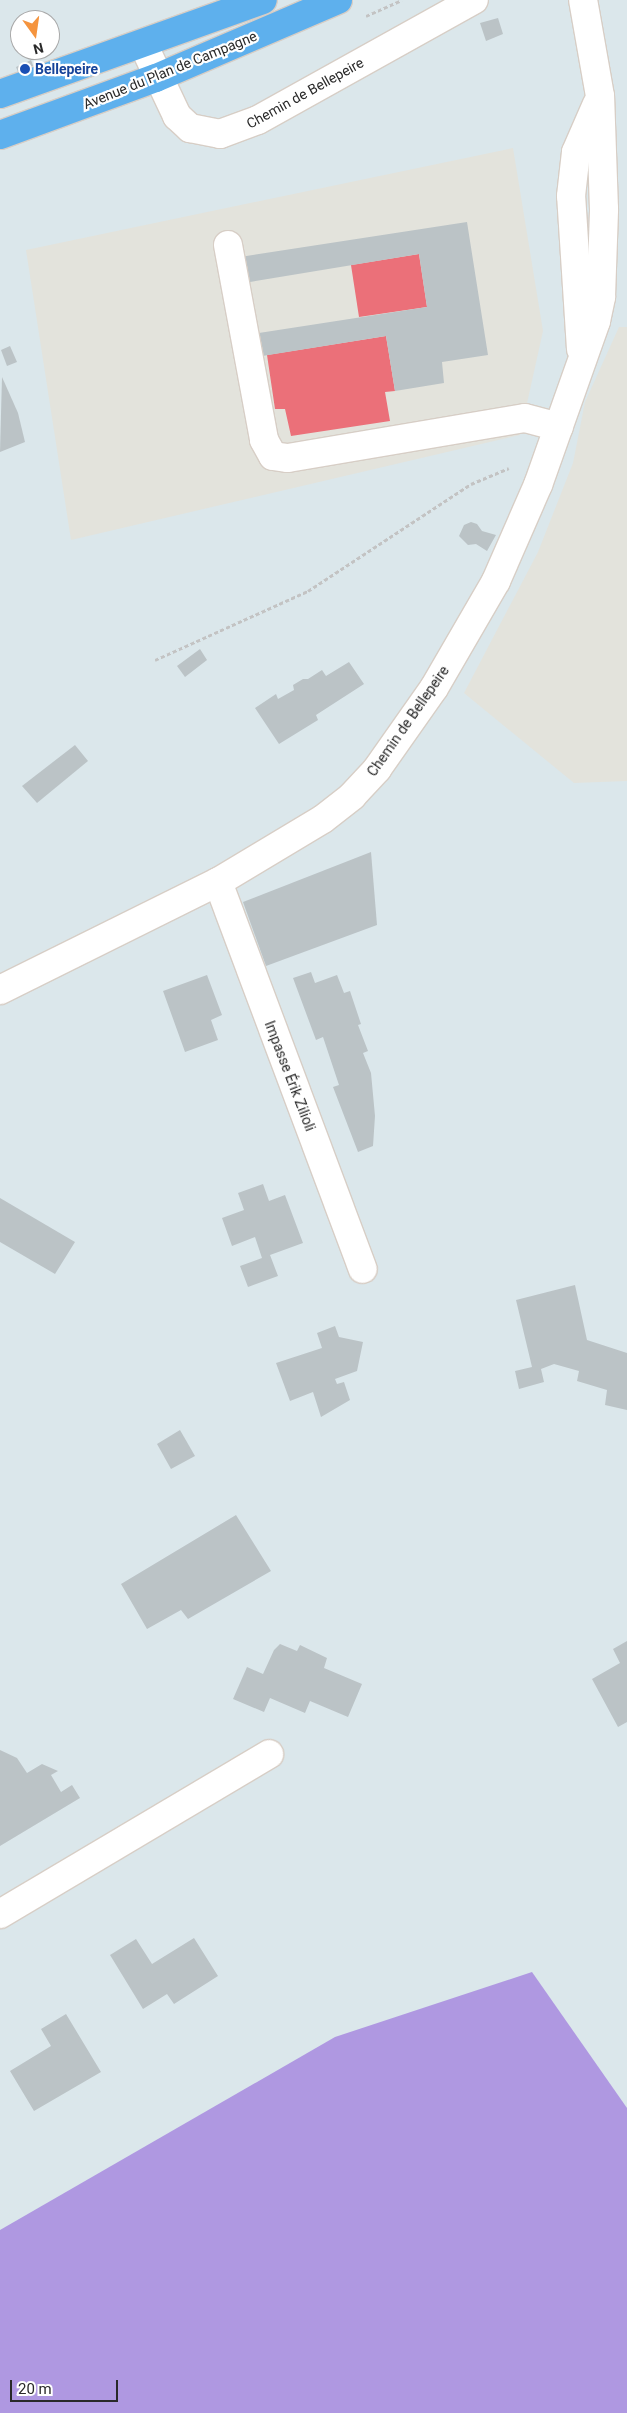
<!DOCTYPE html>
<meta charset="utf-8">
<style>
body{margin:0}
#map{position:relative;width:627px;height:2413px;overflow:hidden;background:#dbe7eb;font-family:Roboto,sans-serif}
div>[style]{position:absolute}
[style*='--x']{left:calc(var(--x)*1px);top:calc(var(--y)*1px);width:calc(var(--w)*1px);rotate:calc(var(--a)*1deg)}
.industrial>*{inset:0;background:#e3e3dc}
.green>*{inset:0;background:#af98e1}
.water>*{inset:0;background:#eb7079}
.building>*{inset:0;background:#bbc3c6}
.path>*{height:3px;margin-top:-1.5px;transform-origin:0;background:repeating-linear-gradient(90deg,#c3c3c3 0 4px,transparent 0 6.5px)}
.roads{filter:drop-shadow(1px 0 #d7cec6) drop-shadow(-1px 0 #d7cec6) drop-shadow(0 1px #d7cec6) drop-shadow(0 -1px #d7cec6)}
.minor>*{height:28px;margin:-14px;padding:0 14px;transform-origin:14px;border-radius:14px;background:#fff}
.major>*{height:28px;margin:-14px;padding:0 14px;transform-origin:14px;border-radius:14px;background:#5eb0ed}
.dots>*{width:14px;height:14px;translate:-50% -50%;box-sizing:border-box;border:2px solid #fff;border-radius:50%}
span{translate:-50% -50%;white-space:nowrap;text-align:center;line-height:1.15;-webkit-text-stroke:4.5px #fff;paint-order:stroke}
.transit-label{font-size:14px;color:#164399;font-weight:700}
.left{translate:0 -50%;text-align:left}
.street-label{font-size:14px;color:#292929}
.north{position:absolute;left:10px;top:10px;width:50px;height:50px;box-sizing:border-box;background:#fff;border:1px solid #a9a9a9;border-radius:50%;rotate:166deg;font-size:14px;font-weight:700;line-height:20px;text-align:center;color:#292929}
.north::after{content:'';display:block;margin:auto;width:18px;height:22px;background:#f5943e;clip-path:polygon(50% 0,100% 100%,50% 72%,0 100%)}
.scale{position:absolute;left:10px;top:2380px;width:108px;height:22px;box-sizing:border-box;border:2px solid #292929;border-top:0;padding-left:6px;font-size:15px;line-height:18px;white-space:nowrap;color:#292929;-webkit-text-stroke:4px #fff;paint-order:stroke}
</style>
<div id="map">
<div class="industrial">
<div style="clip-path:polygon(513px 148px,543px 331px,520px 435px,71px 540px,26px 250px)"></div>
<div style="clip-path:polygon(619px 327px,627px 327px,627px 781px,574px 783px,464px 693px,538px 552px,573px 463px,585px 402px)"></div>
</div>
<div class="green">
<div style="clip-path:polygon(532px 1972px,627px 2108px,627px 2413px,0 2413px,0 2230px,335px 2037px)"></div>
</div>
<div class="water">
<div style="clip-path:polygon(419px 254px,427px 307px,359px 317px,351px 265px)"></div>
<div style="clip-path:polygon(386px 336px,395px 391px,385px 392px,390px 421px,291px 436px,285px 409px,275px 409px,267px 355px)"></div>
</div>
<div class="building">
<div style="clip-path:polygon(498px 18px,503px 34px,486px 41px,480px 23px)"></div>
<div style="clip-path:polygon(31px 60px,35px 71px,20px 77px,16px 67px)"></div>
<div style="clip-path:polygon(467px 222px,488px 355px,442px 362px,444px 383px,395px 391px,386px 336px,256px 357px,253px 334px,427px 307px,419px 254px,244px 283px,240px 257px)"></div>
<div style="clip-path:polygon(10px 346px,17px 362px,7px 366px,1px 350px)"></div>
<div style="clip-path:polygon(2px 377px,18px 413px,25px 442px,0 452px)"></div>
<div style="clip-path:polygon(471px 522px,477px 524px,482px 531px,496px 535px,487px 551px,476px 544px,468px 545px,459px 536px,464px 525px)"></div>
<div style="clip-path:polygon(200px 649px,207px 660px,185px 677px,177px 666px)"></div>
<div style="clip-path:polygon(349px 662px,364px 684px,316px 715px,318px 720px,279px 744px,255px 708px,276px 694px,278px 699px,294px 690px,293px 685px,303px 679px,308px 679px,322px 670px,326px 676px)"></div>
<div style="clip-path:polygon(75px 745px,88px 761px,37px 803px,22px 786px)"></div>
<div style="clip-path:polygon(371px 852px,377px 925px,266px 966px,243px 902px)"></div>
<div style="clip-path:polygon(311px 972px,315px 983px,337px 975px,344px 993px,350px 991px,361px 1024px,358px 1025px,368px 1051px,363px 1053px,371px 1073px,375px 1116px,373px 1146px,358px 1152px,333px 1087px,339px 1085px,323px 1037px,316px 1040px,293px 978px)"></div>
<div style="clip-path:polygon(207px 975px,222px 1015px,211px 1020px,218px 1040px,185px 1052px,163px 991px)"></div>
<div style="clip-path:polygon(263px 1184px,269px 1201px,285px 1195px,303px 1243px,270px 1255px,278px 1276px,248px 1287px,240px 1266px,262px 1258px,255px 1237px,232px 1246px,222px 1218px,244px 1210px,238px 1193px)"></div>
<div style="clip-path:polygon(0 1198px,75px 1242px,55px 1274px,0 1242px)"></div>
<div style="clip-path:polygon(575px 1285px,587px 1340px,627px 1353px,627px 1410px,605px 1405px,607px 1390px,577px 1381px,579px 1371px,554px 1364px,541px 1369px,544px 1382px,519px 1389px,515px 1371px,532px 1367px,516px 1300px)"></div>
<div style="clip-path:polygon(335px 1326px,339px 1337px,363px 1342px,357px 1371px,335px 1379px,337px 1384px,344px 1382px,350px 1400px,321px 1417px,313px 1392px,290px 1401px,276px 1363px,322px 1348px,317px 1333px)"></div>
<div style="clip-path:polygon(180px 1430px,195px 1456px,171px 1469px,157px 1444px)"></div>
<div style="clip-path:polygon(236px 1515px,271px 1571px,188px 1619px,181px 1610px,147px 1629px,121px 1584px)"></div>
<div style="clip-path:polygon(627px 1641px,627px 1722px,618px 1727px,592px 1679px,620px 1663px,613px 1649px)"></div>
<div style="clip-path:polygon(280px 1644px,297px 1651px,300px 1645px,327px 1658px,324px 1668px,362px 1684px,348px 1717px,310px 1701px,305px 1713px,270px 1698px,264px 1712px,233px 1699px,247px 1667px,263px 1674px,274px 1650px)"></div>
<div style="clip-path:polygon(0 1750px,17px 1758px,27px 1773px,42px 1764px,58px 1771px,51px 1775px,61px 1792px,72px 1785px,80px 1798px,0 1846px)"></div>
<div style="clip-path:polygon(194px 1938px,218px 1976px,174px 2004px,167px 1994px,143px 2009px,110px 1955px,136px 1939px,152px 1964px)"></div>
<div style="clip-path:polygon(66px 2014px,101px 2072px,34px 2111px,10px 2071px,51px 2046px,41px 2029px)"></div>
</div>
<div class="path">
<div style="--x:366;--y:16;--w:39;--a:-24"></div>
<div style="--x:155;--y:660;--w:168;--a:-24.3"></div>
<div style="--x:308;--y:591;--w:195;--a:-33.3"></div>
<div style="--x:471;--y:484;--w:41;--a:-22.8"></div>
</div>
<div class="roads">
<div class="minor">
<div style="--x:143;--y:44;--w:80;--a:64.7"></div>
<div style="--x:177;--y:116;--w:18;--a:43"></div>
<div style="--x:190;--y:128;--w:31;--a:11"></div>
<div style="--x:220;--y:134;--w:40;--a:-20.2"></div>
<div style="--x:258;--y:120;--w:247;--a:-29.1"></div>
<div style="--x:228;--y:245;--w:198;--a:79.5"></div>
<div style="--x:264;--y:440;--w:18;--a:61"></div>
<div style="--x:273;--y:456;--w:15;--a:8"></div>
<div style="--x:288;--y:458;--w:240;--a:-9.6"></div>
<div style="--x:525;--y:418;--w:35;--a:15"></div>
<div style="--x:581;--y:349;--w:153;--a:-93.7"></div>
<div style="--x:571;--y:196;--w:44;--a:-83.5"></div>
<div style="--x:576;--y:152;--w:52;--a:-66.4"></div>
<div style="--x:218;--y:882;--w:413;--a:69.5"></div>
<div style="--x:0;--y:990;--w:243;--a:-26.4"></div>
<div style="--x:218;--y:882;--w:122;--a:-31"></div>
<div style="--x:323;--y:819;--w:37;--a:-38"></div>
<div style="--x:352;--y:796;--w:37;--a:-47"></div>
<div style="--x:377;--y:769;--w:99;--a:-54.9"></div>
<div style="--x:434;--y:688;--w:124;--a:-59.9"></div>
<div style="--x:496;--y:581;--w:105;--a:-66.4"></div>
<div style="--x:538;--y:485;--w:174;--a:-70.5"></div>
<div style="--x:596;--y:321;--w:25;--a:-78"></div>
<div style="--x:601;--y:297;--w:88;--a:-88"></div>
<div style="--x:604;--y:209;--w:113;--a:-92"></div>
<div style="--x:600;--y:96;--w:97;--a:-100"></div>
<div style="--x:0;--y:1914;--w:313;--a:-30.7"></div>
</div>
<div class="major">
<div style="--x:0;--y:94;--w:279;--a:-19.7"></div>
<div style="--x:0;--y:135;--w:166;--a:-20.1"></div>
<div style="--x:156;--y:78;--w:198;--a:-23.2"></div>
</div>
</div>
<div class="dots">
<div style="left:25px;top:69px;background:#1a4fb4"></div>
</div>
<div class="transit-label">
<span class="left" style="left:35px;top:69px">Bellepeire</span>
</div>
<div class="street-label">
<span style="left:170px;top:70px;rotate:-22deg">Avenue du Plan de Campagne</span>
<span style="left:305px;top:93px;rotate:-29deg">Chemin de Bellepeire</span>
<span style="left:408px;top:721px;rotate:-55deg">Chemin de Bellepeire</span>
<span style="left:290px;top:1076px;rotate:69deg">Impasse Érik Zilioli</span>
</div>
<div class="north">N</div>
<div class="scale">20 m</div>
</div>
